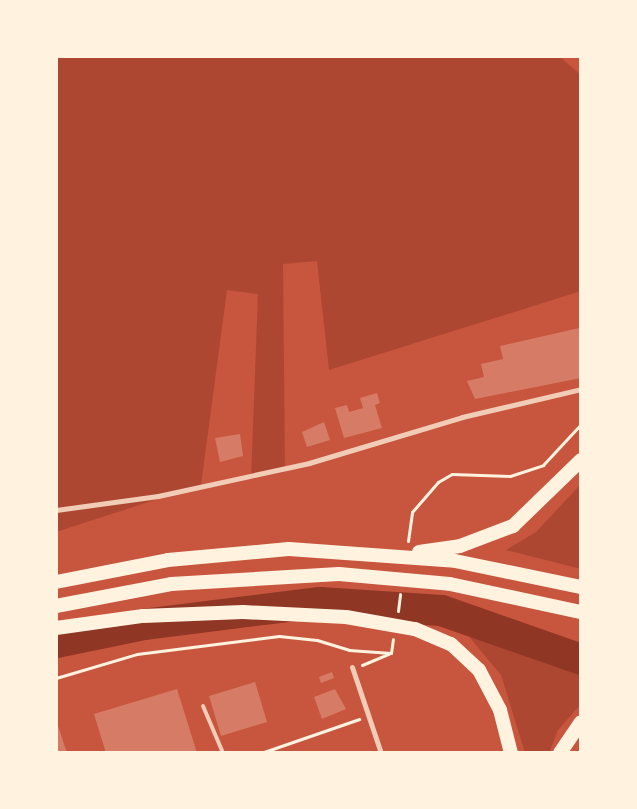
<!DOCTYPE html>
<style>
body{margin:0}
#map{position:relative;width:637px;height:809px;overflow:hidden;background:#c8553d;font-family:Karla,sans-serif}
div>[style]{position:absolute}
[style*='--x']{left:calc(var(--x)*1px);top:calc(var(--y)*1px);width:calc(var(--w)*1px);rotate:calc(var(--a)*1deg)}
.green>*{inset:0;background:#ae4732}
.river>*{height:31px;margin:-15.5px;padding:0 15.5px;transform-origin:15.5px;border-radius:15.5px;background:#8f3625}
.building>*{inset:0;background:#d67c66}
.path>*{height:3px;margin:-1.5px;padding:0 1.5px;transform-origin:1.5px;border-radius:1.5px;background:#fff3e0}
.service>*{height:4px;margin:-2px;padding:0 2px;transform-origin:2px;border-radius:2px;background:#f1ccb7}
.minor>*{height:5px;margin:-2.5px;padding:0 2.5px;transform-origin:2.5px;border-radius:2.5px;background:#f1ccb7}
.trunk>*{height:14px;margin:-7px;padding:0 7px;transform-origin:7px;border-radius:7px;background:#fff3e0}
span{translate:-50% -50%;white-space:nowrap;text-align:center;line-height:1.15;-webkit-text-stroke:4.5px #fff3e0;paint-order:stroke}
.frame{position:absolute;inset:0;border:58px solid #fff3e0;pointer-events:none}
</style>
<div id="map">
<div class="green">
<div style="clip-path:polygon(56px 56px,559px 56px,581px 75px,581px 291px,329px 370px,317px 261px,283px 264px,285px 472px,251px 479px,258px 294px,227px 290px,201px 485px,56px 532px)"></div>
<div style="clip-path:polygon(581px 484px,581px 569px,506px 550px,536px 532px)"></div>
<div style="clip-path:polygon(456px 621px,581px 667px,581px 704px,558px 730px,549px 753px,525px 753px,501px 675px)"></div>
</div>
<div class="river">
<div style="--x:56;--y:642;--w:89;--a:-11.7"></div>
<div style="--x:143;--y:624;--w:178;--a:-7.1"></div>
<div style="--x:320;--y:602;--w:121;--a:3.8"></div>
<div style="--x:441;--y:610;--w:148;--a:19.3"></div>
</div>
<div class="building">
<div style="clip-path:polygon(579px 328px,581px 378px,475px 399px,467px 381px,484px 377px,481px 364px,503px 359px,500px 346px)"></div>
<div style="clip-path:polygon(377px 393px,380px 403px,375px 405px,382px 428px,344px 438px,335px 408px,347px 405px,349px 412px,363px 408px,360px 398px)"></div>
<div style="clip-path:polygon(324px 422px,330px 440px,307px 447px,302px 432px)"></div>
<div style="clip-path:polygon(240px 434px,243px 456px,220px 462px,215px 438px)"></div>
<div style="clip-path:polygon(332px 672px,334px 678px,321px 683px,319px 677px)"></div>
<div style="clip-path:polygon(255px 682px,267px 722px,221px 736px,209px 696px)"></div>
<div style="clip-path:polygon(177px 689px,197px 753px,106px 753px,94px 714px)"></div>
<div style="clip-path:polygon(335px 689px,346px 709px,322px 719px,314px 697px)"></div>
<div style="clip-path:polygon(58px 726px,67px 753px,56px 753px)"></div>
</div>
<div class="path">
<div style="--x:408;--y:541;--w:29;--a:-82"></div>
<div style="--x:412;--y:512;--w:40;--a:-49"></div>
<div style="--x:438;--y:482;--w:16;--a:-30"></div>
<div style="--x:452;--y:474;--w:58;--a:2"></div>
<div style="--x:510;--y:476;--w:35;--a:-18"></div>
<div style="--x:543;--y:465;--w:56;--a:-47.2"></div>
<div style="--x:398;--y:611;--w:17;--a:-83"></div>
<div style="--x:362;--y:665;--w:30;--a:-23"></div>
<div style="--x:56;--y:678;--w:84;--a:-16.5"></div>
<div style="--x:137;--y:654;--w:143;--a:-7.2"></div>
<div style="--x:279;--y:636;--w:38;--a:6"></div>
<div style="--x:317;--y:640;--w:34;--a:17"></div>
<div style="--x:349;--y:650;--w:42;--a:4.1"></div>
<div style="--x:391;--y:653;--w:14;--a:-82"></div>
<div style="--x:261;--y:753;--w:104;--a:-19.1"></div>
</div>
<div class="service">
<div style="--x:203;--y:706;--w:51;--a:66.9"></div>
</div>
<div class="minor">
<div style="--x:56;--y:510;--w:103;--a:-7.8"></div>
<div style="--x:158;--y:496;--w:155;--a:-12.3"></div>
<div style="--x:309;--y:463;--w:160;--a:-16.7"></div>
<div style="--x:462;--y:417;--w:122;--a:-13.2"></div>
<div style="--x:352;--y:667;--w:91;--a:71.4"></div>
</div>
<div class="trunk">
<div style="--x:419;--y:552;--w:41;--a:-8.3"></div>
<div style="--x:460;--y:546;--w:57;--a:-20.7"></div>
<div style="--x:513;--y:526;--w:95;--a:-44.1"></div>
<div style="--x:56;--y:582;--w:114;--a:-11.1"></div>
<div style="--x:168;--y:560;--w:121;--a:-5.2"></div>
<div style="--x:289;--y:549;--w:166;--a:4.1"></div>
<div style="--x:455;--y:561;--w:129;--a:11.7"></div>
<div style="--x:56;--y:606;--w:117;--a:-10.8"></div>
<div style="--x:171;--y:584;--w:168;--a:-3.4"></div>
<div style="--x:339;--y:574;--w:111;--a:5.1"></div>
<div style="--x:450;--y:584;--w:134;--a:12.1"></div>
<div style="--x:56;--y:628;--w:88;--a:-7.9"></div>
<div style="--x:143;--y:616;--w:100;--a:-2.3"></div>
<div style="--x:243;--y:612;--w:103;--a:2.8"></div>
<div style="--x:346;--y:617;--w:70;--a:9.9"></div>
<div style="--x:415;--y:629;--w:39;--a:23"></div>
<div style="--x:451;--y:644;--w:38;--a:43"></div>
<div style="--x:479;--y:670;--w:45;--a:62.3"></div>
<div style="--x:500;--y:710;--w:44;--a:75.7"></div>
<div style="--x:560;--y:753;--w:37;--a:-56"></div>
</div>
<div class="frame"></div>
</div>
